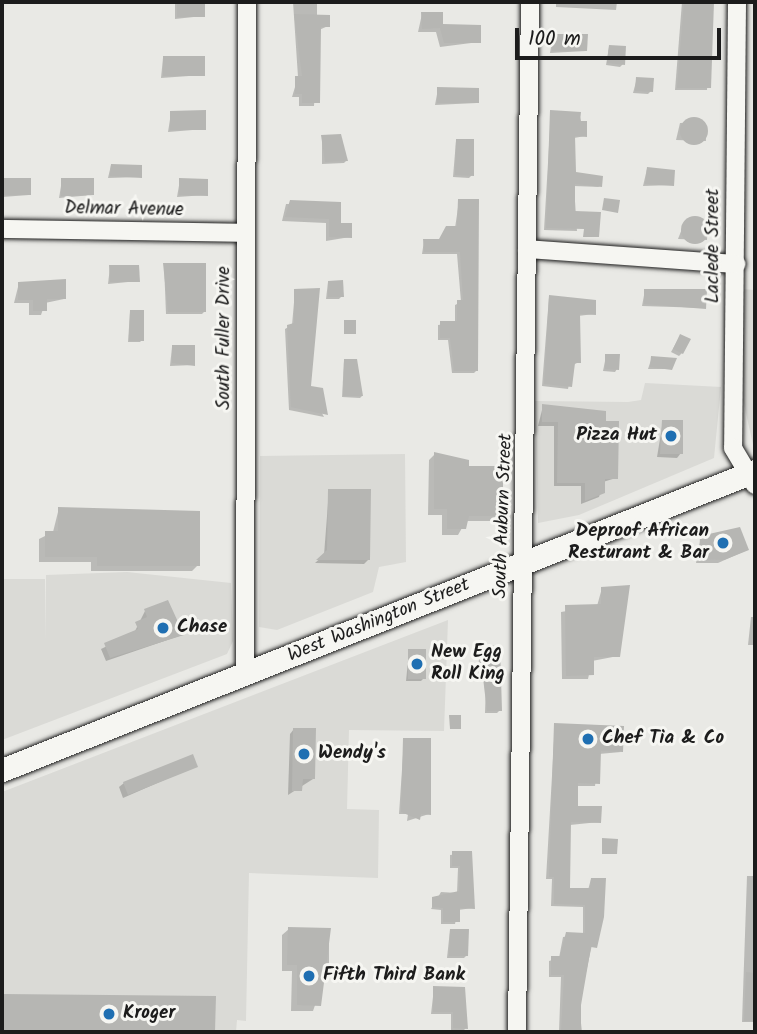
<!DOCTYPE html>
<style>
body{margin:0}
#map{position:relative;width:757px;height:1034px;overflow:hidden;background:#e9e9e5;font-family:Kalam,sans-serif}
div>[style]{position:absolute}
[style*='--x']{left:calc(var(--x)*1px);top:calc(var(--y)*1px);width:calc(var(--w)*1px);rotate:calc(var(--a)*1deg)}
.built>*{inset:0;background:#dadad6}
.shadow>*{inset:0;background:#0003}
.building>*{inset:0;background:#b6b6b3}
.round{border-radius:50%}
.roads{filter:drop-shadow(0 0 2px #1c1c1c) drop-shadow(0 0 2px #1c1c1c)}
.minor>*{height:18px;margin:-9px;padding:0 9px;transform-origin:9px;border-radius:9px;background:#f6f6f2}
.major>*{height:23px;margin:-11.5px;padding:0 11.5px;transform-origin:11.5px;border-radius:11.5px;background:#f6f6f2}
.dots>*{width:19px;height:19px;translate:-50% -50%;box-sizing:border-box;border:4px solid #f6f6f2;border-radius:50%}
span{translate:-50% -50%;white-space:nowrap;text-align:center;line-height:1.15;-webkit-text-stroke:6px #f6f6f2;paint-order:stroke}
.street-label{font-size:19px;color:#1c1c1c}
.poi-label{font-size:19px;color:#1c1c1c;font-weight:700}
.right{translate:-100% -50%;text-align:right}
.left{translate:0 -50%;text-align:left}
.frame{position:absolute;inset:0;border:4px solid #1c1c1c;pointer-events:none}
.scale{position:absolute;left:515px;top:28px;width:206px;height:32px;box-sizing:border-box;border:4px solid #1c1c1c;border-top:0;padding-left:9px;font-size:21px;line-height:24px;white-space:nowrap;color:#1c1c1c;-webkit-text-stroke:5px #f6f6f2;paint-order:stroke}
</style>
<div id="map">
<div class="built">
<i style="clip-path:polygon(741px 289px,755px 290px,754px 449px,741px 391px)"></i>
<i style="clip-path:polygon(645px 383px,721px 387px,714px 458px,579px 515px,538px 523px,535px 401px,628px 402px,641px 400px)"></i>
<i style="clip-path:polygon(405px 454px,406px 562px,379px 567px,373px 592px,277px 630px,259px 627px,260px 456px)"></i>
<i style="clip-path:polygon(127px 572px,231px 583px,233px 641px,227px 654px,2px 740px,2px 579px,45px 579px,46px 641px,46px 575px)"></i>
<i style="clip-path:polygon(448px 620px,444px 731px,349px 730px,347px 809px,379px 810px,378px 878px,249px 873px,246px 1021px,237px 1020px,236px 1032px,2px 1032px,2px 792px)"></i>
</div>
<div class="shadow">
<i style="clip-path:polygon(175px 2px,202px 2px,203px 16px,175px 19px)"></i>
<i style="clip-path:polygon(293px 2px,317px 2px,317px 15px,328px 26px,319px 30px,314px 106px,299px 106px,299px 97px,292px 97px,298px 77px)"></i>
<i style="clip-path:polygon(556px 2px,617px 2px,616px 10px,556px 7px)"></i>
<i style="clip-path:polygon(682px 2px,712px 2px,707px 90px,675px 90px)"></i>
<i style="clip-path:polygon(422px 14px,442px 25px,479px 42px,440px 47px,436px 32px,418px 32px)"></i>
<i style="clip-path:polygon(553px 35px,586px 51px,550px 53px)"></i>
<i style="clip-path:polygon(609px 47px,623px 64px,620px 67px,606px 65px)"></i>
<i style="clip-path:polygon(163px 58px,203px 75px,161px 78px)"></i>
<i style="clip-path:polygon(637px 78px,651px 91px,648px 94px,633px 93px)"></i>
<i style="clip-path:polygon(438px 89px,477px 103px,435px 105px)"></i>
<i style="clip-path:polygon(551px 112px,579px 113px,585px 136px,574px 138px,575px 174px,600px 187px,574px 186px,577px 231px,544px 230px)"></i>
<i style="clip-path:polygon(171px 113px,205px 129px,168px 132px)"></i>
<i style="clip-path:polygon(705px 122px,706px 141px,676px 140px,680px 123px)"></i>
<i style="clip-path:polygon(322px 136px,346px 161px,344px 163px,322px 164px)"></i>
<i style="clip-path:polygon(456px 141px,472px 175px,469px 178px,453px 177px)"></i>
<i style="clip-path:polygon(111px 165px,140px 177px,108px 178px)"></i>
<i style="clip-path:polygon(647px 169px,672px 185px,643px 186px)"></i>
<i style="clip-path:polygon(2px 180px,29px 180px,29px 195px,2px 197px)"></i>
<i style="clip-path:polygon(62px 180px,92px 195px,59px 198px)"></i>
<i style="clip-path:polygon(180px 180px,206px 195px,177px 197px)"></i>
<i style="clip-path:polygon(459px 201px,477px 370px,474px 373px,452px 373px,448px 340px,438px 340px,438px 325px,455px 323px,455px 305px,461px 302px,457px 254px,422px 254px,424px 241px,438px 241px,455px 228px)"></i>
<i style="clip-path:polygon(286px 204px,339px 204px,339px 225px,350px 237px,326px 241px,326px 223px,282px 221px)"></i>
<i style="clip-path:polygon(685px 221px,708px 223px,707px 240px,678px 239px)"></i>
<i style="clip-path:polygon(164px 265px,205px 311px,202px 314px,166px 314px)"></i>
<i style="clip-path:polygon(110px 267px,138px 281px,108px 284px)"></i>
<i style="clip-path:polygon(328px 282px,342px 296px,339px 299px,326px 299px)"></i>
<i style="clip-path:polygon(19px 283px,64px 299px,45px 303px,41px 315px,29px 315px,29px 303px,14px 303px)"></i>
<i style="clip-path:polygon(645px 290px,705px 308px,642px 306px)"></i>
<i style="clip-path:polygon(295px 291px,309px 388px,324px 417px,289px 410px,285px 329px,292px 325px)"></i>
<i style="clip-path:polygon(549px 297px,594px 314px,578px 316px,579px 362px,573px 365px,568px 389px,542px 386px)"></i>
<i style="clip-path:polygon(130px 312px,142px 340px,140px 342px,128px 342px)"></i>
<i style="clip-path:polygon(680px 336px,682px 353px,679px 356px,671px 352px)"></i>
<i style="clip-path:polygon(172px 347px,193px 365px,170px 366px)"></i>
<i style="clip-path:polygon(606px 356px,617px 369px,615px 372px,603px 371px)"></i>
<i style="clip-path:polygon(652px 357px,670px 369px,648px 369px)"></i>
<i style="clip-path:polygon(344px 361px,362px 396px,360px 398px,342px 397px)"></i>
<i style="clip-path:polygon(543px 406px,616px 478px,603px 482px,599px 497px,581px 504px,581px 486px,554px 486px,554px 426px,538px 426px)"></i>
<i style="clip-path:polygon(663px 421px,681px 453px,677px 458px,657px 457px)"></i>
<i style="clip-path:polygon(435px 454px,468px 468px,501px 515px,495px 521px,466px 521px,458px 535px,442px 535px,442px 515px,428px 515px,429px 460px)"></i>
<i style="clip-path:polygon(329px 490px,369px 559px,364px 564px,315px 563px,324px 555px)"></i>
<i style="clip-path:polygon(59px 508px,198px 565px,192px 571px,91px 571px,91px 562px,39px 562px,39px 539px,53px 532px)"></i>
<i style="clip-path:polygon(701px 537px,747px 550px,718px 563px,696px 563px)"></i>
<i style="clip-path:polygon(602px 588px,618px 656px,592px 661px,588px 679px,562px 679px,561px 612px,597px 606px)"></i>
<i style="clip-path:polygon(145px 611px,182px 635px,106px 661px,101px 649px,134px 633px)"></i>
<i style="clip-path:polygon(751px 617px,755px 617px,755px 645px,748px 645px)"></i>
<i style="clip-path:polygon(480px 647px,500px 710px,497px 713px,485px 713px,486px 681px,477px 681px)"></i>
<i style="clip-path:polygon(409px 651px,424px 678px,421px 681px,406px 681px)"></i>
<i style="clip-path:polygon(555px 724px,621px 752px,599px 754px,595px 786px,577px 786px,576px 807px,599px 822px,570px 825px,568px 890px,588px 890px,591px 879px,604px 889px,579px 1005px,582px 1032px,559px 1032px,561px 977px,549px 977px,549px 961px,559px 958px,563px 937px,583px 935px,583px 907px,551px 906px,552px 879px,546px 879px)"></i>
<i style="clip-path:polygon(294px 729px,313px 779px,288px 795px,290px 734px)"></i>
<i style="clip-path:polygon(404px 740px,429px 814px,407px 821px,408px 814px,399px 814px)"></i>
<i style="clip-path:polygon(196px 766px,123px 798px,119px 787px,124px 783px)"></i>
<i style="clip-path:polygon(471px 853px,473px 908px,458px 910px,455px 924px,441px 924px,441px 910px,431px 909px,441px 892px,457px 893px,458px 868px,450px 868px,450px 855px)"></i>
<i style="clip-path:polygon(747px 876px,755px 876px,755px 1022px,742px 1022px)"></i>
<i style="clip-path:polygon(289px 929px,329px 929px,329px 965px,313px 1011px,291px 1011px,292px 971px,282px 971px,282px 935px)"></i>
<i style="clip-path:polygon(450px 930px,466px 956px,464px 958px,447px 958px)"></i>
<i style="clip-path:polygon(434px 988px,466px 1028px,463px 1031px,451px 1030px,451px 1014px,431px 1014px)"></i>
<i style="clip-path:polygon(2px 996px,214px 998px,214px 1032px,2px 1032px)"></i>
</div>
<div class="building">
<i style="clip-path:polygon(177px 2px,205px 2px,205px 17px,177px 17px)"></i>
<i style="clip-path:polygon(684px 2px,714px 2px,711px 88px,677px 88px)"></i>
<i style="clip-path:polygon(421px 12px,443px 12px,443px 24px,481px 25px,481px 43px,444px 43px,440px 28px,422px 29px)"></i>
<i style="clip-path:polygon(294px 14px,330px 15px,330px 27px,321px 27px,320px 103px,302px 103px,302px 94px,295px 94px,295px 76px,302px 76px)"></i>
<i style="clip-path:polygon(552px 34px,588px 34px,587px 51px,552px 51px)"></i>
<i style="clip-path:polygon(609px 45px,626px 46px,625px 65px,607px 63px)"></i>
<i style="clip-path:polygon(163px 56px,205px 56px,205px 76px,163px 76px)"></i>
<i style="clip-path:polygon(636px 77px,654px 78px,653px 92px,635px 91px)"></i>
<i style="clip-path:polygon(437px 87px,479px 88px,479px 103px,437px 103px)"></i>
<i style="clip-path:polygon(206px 110px,206px 130px,170px 130px,170px 111px)"></i>
<i style="clip-path:polygon(550px 110px,581px 112px,580px 121px,587px 121px,587px 137px,575px 136px,576px 172px,603px 176px,602px 187px,575px 184px,575px 211px,601px 212px,599px 237px,583px 237px,584px 229px,546px 228px)"></i>
<i class="round" style="left:680px;top:117px;width:28px;height:28px"></i>
<i style="clip-path:polygon(341px 134px,348px 161px,325px 162px,321px 135px)"></i>
<i style="clip-path:polygon(456px 139px,474px 139px,474px 176px,455px 175px)"></i>
<i style="clip-path:polygon(111px 164px,142px 165px,142px 178px,110px 176px)"></i>
<i style="clip-path:polygon(647px 167px,675px 170px,674px 186px,645px 184px)"></i>
<i style="clip-path:polygon(2px 178px,31px 178px,31px 195px,2px 195px)"></i>
<i style="clip-path:polygon(61px 178px,94px 178px,94px 195px,61px 196px)"></i>
<i style="clip-path:polygon(179px 178px,208px 179px,208px 196px,179px 195px)"></i>
<i style="clip-path:polygon(604px 198px,620px 200px,618px 213px,602px 210px)"></i>
<i style="clip-path:polygon(458px 199px,479px 199px,478px 371px,454px 371px,450px 338px,440px 338px,440px 321px,457px 321px,457px 300px,463px 300px,460px 252px,424px 252px,423px 239px,439px 239px,446px 226px,457px 226px)"></i>
<i style="clip-path:polygon(290px 200px,341px 202px,341px 223px,352px 223px,352px 238px,329px 237px,329px 219px,285px 217px)"></i>
<i class="round" style="left:681px;top:216px;width:28px;height:28px"></i>
<i style="clip-path:polygon(163px 263px,206px 263px,206px 312px,168px 312px)"></i>
<i style="clip-path:polygon(109px 265px,139px 265px,140px 282px,110px 282px)"></i>
<i style="clip-path:polygon(66px 279px,66px 299px,47px 299px,47px 311px,33px 311px,33px 300px,18px 300px,18px 282px)"></i>
<i style="clip-path:polygon(343px 280px,344px 297px,328px 297px,328px 281px)"></i>
<i style="clip-path:polygon(320px 288px,311px 386px,323px 388px,328px 415px,291px 407px,287px 325px,294px 323px,294px 289px)"></i>
<i style="clip-path:polygon(644px 289px,707px 289px,706px 309px,644px 304px)"></i>
<i style="clip-path:polygon(549px 295px,596px 300px,596px 315px,580px 314px,581px 363px,575px 363px,572px 387px,544px 384px)"></i>
<i style="clip-path:polygon(130px 310px,144px 310px,144px 341px,129px 341px)"></i>
<i style="clip-path:polygon(344px 320px,356px 320px,356px 334px,344px 334px)"></i>
<i style="clip-path:polygon(680px 334px,691px 339px,683px 354px,673px 349px)"></i>
<i style="clip-path:polygon(172px 345px,195px 345px,195px 366px,172px 363px)"></i>
<i style="clip-path:polygon(605px 354px,620px 354px,619px 370px,605px 369px)"></i>
<i style="clip-path:polygon(651px 356px,677px 358px,672px 370px,650px 367px)"></i>
<i style="clip-path:polygon(344px 359px,357px 359px,363px 396px,343px 396px)"></i>
<i style="clip-path:polygon(542px 404px,606px 411px,606px 421px,619px 421px,618px 479px,605px 479px,605px 493px,585px 501px,585px 483px,557px 483px,558px 422px,542px 422px)"></i>
<i style="clip-path:polygon(662px 420px,683px 420px,683px 454px,660px 454px)"></i>
<i style="clip-path:polygon(434px 452px,469px 460px,469px 466px,503px 466px,503px 516px,469px 516px,466px 529px,447px 529px,447px 509px,434px 509px)"></i>
<i style="clip-path:polygon(328px 489px,371px 489px,370px 560px,316px 560px,327px 550px)"></i>
<i style="clip-path:polygon(58px 507px,200px 511px,200px 566px,97px 566px,97px 557px,45px 557px,45px 531px,58px 531px)"></i>
<i style="clip-path:polygon(740px 527px,749px 550px,724px 560px,699px 559px,700px 536px)"></i>
<i style="clip-path:polygon(630px 585px,620px 657px,594px 657px,594px 675px,566px 676px,565px 605px,601px 604px,601px 587px)"></i>
<i style="clip-path:polygon(168px 600px,184px 635px,110px 658px,104px 643px,138px 629px,135px 622px,147px 617px,144px 609px)"></i>
<i style="clip-path:polygon(479px 645px,500px 646px,502px 711px,487px 711px)"></i>
<i style="clip-path:polygon(408px 649px,426px 649px,426px 679px,408px 679px)"></i>
<i style="clip-path:polygon(449px 715px,461px 715px,461px 729px,450px 729px)"></i>
<i style="clip-path:polygon(554px 723px,624px 726px,623px 752px,601px 751px,600px 784px,578px 783px,578px 806px,602px 806px,601px 823px,571px 822px,570px 888px,590px 888px,591px 878px,606px 878px,604px 917px,597px 948px,591px 947px,581px 1005px,581px 1032px,561px 1032px,564px 975px,551px 975px,551px 956px,560px 956px,566px 932px,585px 933px,585px 905px,554px 904px,554px 877px,549px 877px)"></i>
<i style="clip-path:polygon(293px 728px,316px 728px,315px 779px,303px 779px,302px 791px,292px 791px)"></i>
<i style="clip-path:polygon(403px 738px,431px 738px,431px 815px,421px 814px,420px 820px,401px 812px)"></i>
<i style="clip-path:polygon(193px 754px,198px 767px,128px 795px,123px 782px)"></i>
<i style="clip-path:polygon(602px 838px,618px 839px,617px 854px,602px 854px)"></i>
<i style="clip-path:polygon(452px 851px,472px 851px,475px 909px,460px 908px,460px 922px,443px 922px,443px 908px,432px 907px,432px 897px,459px 891px,460px 866px,452px 866px)"></i>
<i style="clip-path:polygon(288px 927px,331px 928px,321px 1006px,297px 1005px,297px 965px,287px 965px)"></i>
<i style="clip-path:polygon(450px 929px,469px 929px,468px 956px,449px 956px)"></i>
<i style="clip-path:polygon(746px 972px,755px 973px,755px 1021px,744px 1021px)"></i>
<i style="clip-path:polygon(433px 986px,465px 987px,468px 1029px,453px 1028px,453px 1012px,433px 1012px)"></i>
<i style="clip-path:polygon(2px 994px,216px 996px,215px 1032px,2px 1032px)"></i>
</div>
<div class="roads">
<div class="minor">
<i style="--x:737;--y:2;--w:446;--a:90.5"></i>
<i style="--x:733;--y:448;--w:43;--a:59.3"></i>
<i style="--x:2;--y:229;--w:244;--a:0.9"></i>
<i style="--x:527;--y:249;--w:210;--a:4.1"></i>
<i style="--x:245;--y:674;--w:672;--a:-89.83"></i>
<i style="--x:517;--y:1032;--w:1030;--a:-89.28"></i>
</div>
<div class="major">
<i style="--x:2;--y:770;--w:810;--a:-21.66"></i>
</div>
</div>
<div class="dots">
<i style="left:671px;top:436px;background:#1f6fb2"></i>
<i style="left:723px;top:543px;background:#1f6fb2"></i>
<i style="left:163px;top:628px;background:#1f6fb2"></i>
<i style="left:417px;top:664px;background:#1f6fb2"></i>
<i style="left:588px;top:739px;background:#1f6fb2"></i>
<i style="left:304px;top:754px;background:#1f6fb2"></i>
<i style="left:309px;top:976px;background:#1f6fb2"></i>
<i style="left:109px;top:1014px;background:#1f6fb2"></i>
</div>
<div class="street-label">
<span style="left:124px;top:210px;rotate:1deg">Delmar Avenue</span>
<span style="left:714px;top:246px;rotate:-90deg">Laclede Street</span>
<span style="left:225px;top:338px;rotate:-90deg">South Fuller Drive</span>
<span style="left:504px;top:516px;rotate:-88deg">South Auburn Street</span>
<span style="left:379px;top:621px;rotate:-22deg">West Washington Street</span>
</div>
<div class="poi-label">
<span class="right" style="left:657px;top:436px">Pizza Hut</span>
<span class="right" style="left:709px;top:543px">Deproof African<br>Resturant &amp; Bar</span>
<span class="left" style="left:177px;top:628px">Chase</span>
<span class="left" style="left:431px;top:664px">New Egg<br>Roll King</span>
<span class="left" style="left:602px;top:739px">Chef Tia &amp; Co</span>
<span class="left" style="left:318px;top:754px">Wendy's</span>
<span class="left" style="left:323px;top:976px">Fifth Third Bank</span>
<span class="left" style="left:123px;top:1014px">Kroger</span>
</div>
<div class="frame"></div>
<div class="scale">100 m</div>
</div>
